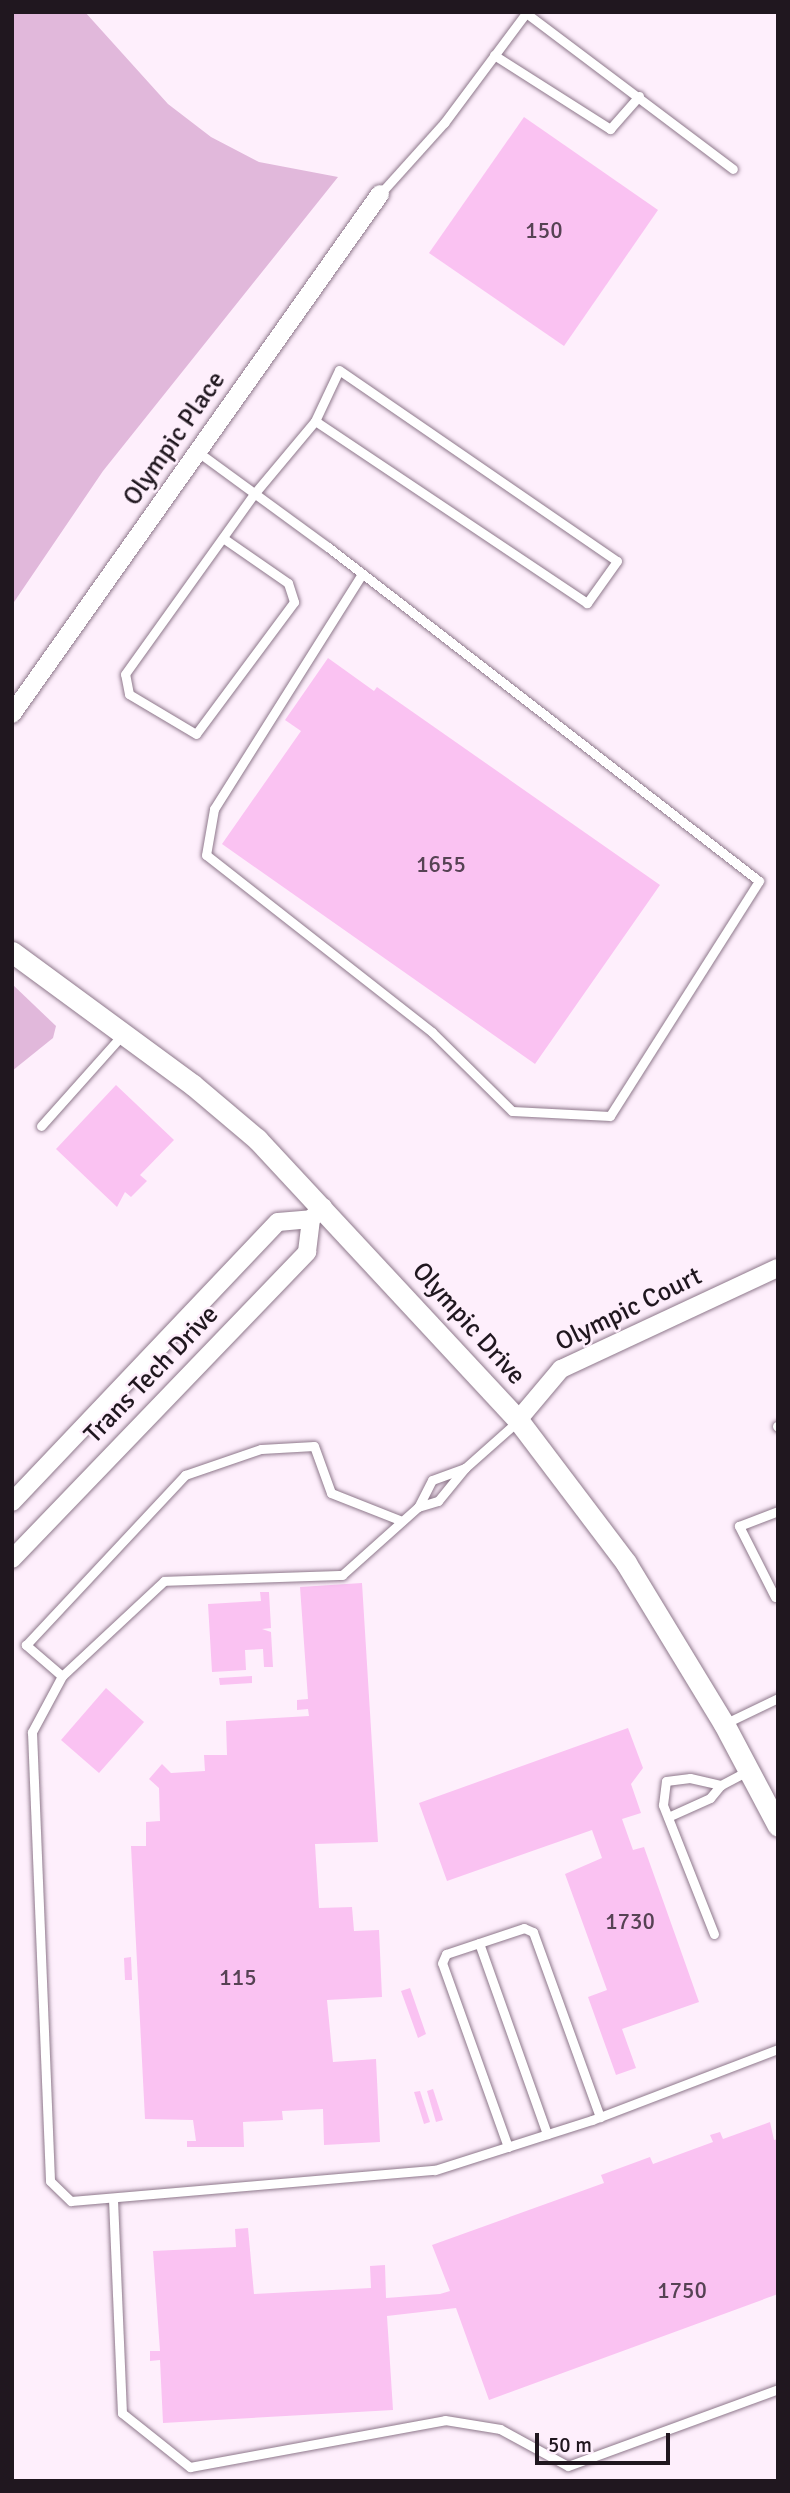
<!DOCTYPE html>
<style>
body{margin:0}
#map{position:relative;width:790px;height:2493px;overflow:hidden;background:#feeffc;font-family:Signika,sans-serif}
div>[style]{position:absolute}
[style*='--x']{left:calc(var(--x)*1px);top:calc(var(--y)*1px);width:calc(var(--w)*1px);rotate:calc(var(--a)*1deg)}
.green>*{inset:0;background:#e1b8db}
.building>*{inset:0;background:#fac2f2}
.roads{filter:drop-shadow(0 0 2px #8e788b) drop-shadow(0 0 2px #8e788b)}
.service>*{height:9px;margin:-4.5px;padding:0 4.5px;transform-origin:4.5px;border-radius:4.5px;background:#fff}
.minor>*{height:18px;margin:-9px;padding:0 9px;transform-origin:9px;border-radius:9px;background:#fff}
.tertiary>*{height:21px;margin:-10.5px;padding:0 10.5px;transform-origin:10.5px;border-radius:10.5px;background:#fff}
span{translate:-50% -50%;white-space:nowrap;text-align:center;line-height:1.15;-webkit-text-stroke:5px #feeffc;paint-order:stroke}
.number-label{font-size:23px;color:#564254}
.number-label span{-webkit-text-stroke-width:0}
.street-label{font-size:26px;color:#20171f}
.frame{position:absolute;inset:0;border:14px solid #20171f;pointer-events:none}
.scale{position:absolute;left:535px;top:2433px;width:135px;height:32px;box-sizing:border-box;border:4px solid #20171f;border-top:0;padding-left:9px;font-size:21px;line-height:24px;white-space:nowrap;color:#20171f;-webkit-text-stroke:5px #feeffc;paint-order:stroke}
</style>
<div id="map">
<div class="green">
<i style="clip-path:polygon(12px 12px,85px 12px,168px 104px,211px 137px,259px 162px,338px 177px,103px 471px,12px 605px)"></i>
<i style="clip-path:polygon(12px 984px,56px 1026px,53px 1038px,12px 1071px)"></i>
</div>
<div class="building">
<i style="clip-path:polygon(524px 117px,658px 210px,564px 346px,429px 253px)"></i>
<i style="clip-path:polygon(328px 658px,374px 691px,377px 687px,660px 885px,535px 1064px,222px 844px,301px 731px,285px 720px)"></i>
<i style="clip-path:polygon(116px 1085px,174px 1140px,140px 1175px,147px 1181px,131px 1197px,125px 1192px,117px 1207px,56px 1149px)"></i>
<i style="clip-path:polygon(362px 1583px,378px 1842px,315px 1844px,319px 1908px,352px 1907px,354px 1931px,379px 1930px,382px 1997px,327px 2000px,333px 2062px,376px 2059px,380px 2142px,324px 2145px,323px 2109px,282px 2111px,283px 2120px,243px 2122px,244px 2147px,187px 2147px,187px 2141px,196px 2141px,193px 2120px,145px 2119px,131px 1846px,146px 1846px,146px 1822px,160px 1821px,159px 1788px,149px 1779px,162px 1764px,171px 1773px,205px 1771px,204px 1755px,227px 1755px,226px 1721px,309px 1716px,308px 1709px,297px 1710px,297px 1700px,308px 1699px,300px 1587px)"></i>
<i style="clip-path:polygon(260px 1592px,269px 1592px,271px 1628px,262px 1629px,271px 1632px,273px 1667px,264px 1667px,263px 1649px,245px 1650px,246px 1670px,212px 1672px,208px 1604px,261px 1601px)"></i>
<i style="clip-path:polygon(252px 1676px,252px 1683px,220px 1685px,219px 1678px)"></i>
<i style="clip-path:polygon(106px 1688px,144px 1722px,99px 1773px,61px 1740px)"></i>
<i style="clip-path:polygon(628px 1728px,643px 1768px,631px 1784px,641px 1813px,622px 1819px,633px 1850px,644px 1847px,699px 2002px,622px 2029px,636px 2068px,616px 2075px,588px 1997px,607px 1990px,565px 1874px,602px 1858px,592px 1830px,447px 1881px,419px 1803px)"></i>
<i style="clip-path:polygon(131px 1957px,132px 1980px,125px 1980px,124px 1958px)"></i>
<i style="clip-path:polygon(410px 1988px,426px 2034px,418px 2038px,401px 1991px)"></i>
<i style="clip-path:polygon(433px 2089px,443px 2120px,436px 2122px,427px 2091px)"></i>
<i style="clip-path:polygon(420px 2091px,430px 2122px,424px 2124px,414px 2092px)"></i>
<i style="clip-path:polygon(770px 2122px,774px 2140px,778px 2139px,778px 2294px,489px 2400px,456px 2308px,387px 2316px,393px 2410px,163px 2423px,160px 2360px,150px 2361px,150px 2351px,160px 2351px,153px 2251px,236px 2247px,235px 2229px,248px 2228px,254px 2294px,371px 2288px,370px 2266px,385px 2265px,386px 2298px,440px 2294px,450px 2291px,432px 2245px,604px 2183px,601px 2175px,650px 2157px,653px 2164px,713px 2142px,710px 2135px,720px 2132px,723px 2139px)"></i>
</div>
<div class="roads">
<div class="service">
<i style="--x:494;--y:55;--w:138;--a:32.5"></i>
<i style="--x:610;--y:129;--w:44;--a:-48.7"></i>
<i style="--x:380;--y:194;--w:96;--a:-48"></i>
<i style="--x:444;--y:123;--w:137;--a:-53.3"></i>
<i style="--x:526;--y:13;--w:259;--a:37"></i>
<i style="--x:198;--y:452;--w:161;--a:36.2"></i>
<i style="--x:328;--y:547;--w:545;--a:37.77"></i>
<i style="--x:759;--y:881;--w:278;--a:122.4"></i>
<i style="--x:610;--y:1116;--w:98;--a:-177.1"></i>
<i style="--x:512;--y:1111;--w:112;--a:-135.4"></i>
<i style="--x:432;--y:1032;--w:287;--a:-141.9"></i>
<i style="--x:206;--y:855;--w:47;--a:-80.1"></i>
<i style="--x:214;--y:809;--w:278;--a:-57.8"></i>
<i style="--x:223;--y:538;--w:79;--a:34.7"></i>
<i style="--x:288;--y:583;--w:20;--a:72"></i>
<i style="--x:294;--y:602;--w:164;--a:126.6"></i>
<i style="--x:196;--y:734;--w:78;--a:-149.2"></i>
<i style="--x:129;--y:694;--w:20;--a:-101"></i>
<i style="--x:125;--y:674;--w:221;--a:-54.4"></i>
<i style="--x:254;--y:494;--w:95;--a:-50.1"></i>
<i style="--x:315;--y:421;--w:56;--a:-64.8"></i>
<i style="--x:339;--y:370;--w:337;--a:34.5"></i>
<i style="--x:617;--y:561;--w:52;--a:125.5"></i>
<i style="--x:587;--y:603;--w:327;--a:-146.2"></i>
<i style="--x:41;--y:1126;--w:123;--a:-48.3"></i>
<i style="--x:777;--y:1426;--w:1;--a:45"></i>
<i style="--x:465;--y:1468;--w:35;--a:160"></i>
<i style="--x:432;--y:1480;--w:30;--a:117"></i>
<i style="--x:418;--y:1507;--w:102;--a:138.2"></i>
<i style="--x:342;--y:1575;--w:178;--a:178.1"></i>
<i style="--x:164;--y:1581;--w:139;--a:137"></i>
<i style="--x:62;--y:1676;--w:64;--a:118.2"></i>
<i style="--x:32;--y:1732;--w:449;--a:87.7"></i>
<i style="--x:50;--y:2181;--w:29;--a:44"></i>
<i style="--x:71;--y:2201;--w:365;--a:-4.9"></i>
<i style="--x:435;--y:2170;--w:165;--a:-17.7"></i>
<i style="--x:592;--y:2120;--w:199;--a:-20.9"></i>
<i style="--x:418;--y:1507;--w:21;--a:-17"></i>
<i style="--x:438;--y:1501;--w:43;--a:-50.7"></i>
<i style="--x:465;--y:1468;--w:71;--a:-41.6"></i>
<i style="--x:775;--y:1597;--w:80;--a:-116.9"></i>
<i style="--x:739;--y:1526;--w:42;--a:-21"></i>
<i style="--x:62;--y:1676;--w:48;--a:-139.3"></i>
<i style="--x:26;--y:1645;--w:233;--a:-46.9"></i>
<i style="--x:185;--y:1475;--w:80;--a:-18.9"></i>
<i style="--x:261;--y:1449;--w:53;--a:-3.2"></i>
<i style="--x:314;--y:1446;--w:50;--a:70.1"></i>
<i style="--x:331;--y:1493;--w:76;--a:21.5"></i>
<i style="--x:724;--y:1724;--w:60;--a:-25.7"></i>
<i style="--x:668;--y:1817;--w:46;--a:-24.3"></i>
<i style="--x:710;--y:1798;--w:17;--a:-50"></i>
<i style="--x:721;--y:1785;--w:30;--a:-28"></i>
<i style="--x:714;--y:1934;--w:139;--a:-111.6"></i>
<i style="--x:663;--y:1805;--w:24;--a:-83"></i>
<i style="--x:666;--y:1781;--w:24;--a:-7"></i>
<i style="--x:690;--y:1778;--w:32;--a:13"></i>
<i style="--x:479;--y:1943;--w:203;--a:70.4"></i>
<i style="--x:508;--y:2147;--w:195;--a:-109.7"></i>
<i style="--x:442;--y:1963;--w:10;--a:-66"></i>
<i style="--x:446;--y:1954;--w:82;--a:-18.4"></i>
<i style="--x:524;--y:1928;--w:10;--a:24"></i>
<i style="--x:533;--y:1932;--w:197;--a:70.1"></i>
<i style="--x:113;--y:2199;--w:214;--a:87.6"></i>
<i style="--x:122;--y:2413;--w:87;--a:38.5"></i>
<i style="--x:190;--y:2467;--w:259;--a:-10.4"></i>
<i style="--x:445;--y:2420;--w:56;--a:9.3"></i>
<i style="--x:500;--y:2429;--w:77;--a:28.6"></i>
<i style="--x:568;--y:2466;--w:224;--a:-20.1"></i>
</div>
<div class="minor">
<i style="--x:12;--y:714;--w:637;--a:-54.71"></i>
<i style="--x:518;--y:1420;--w:67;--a:-49.9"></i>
<i style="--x:561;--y:1369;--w:239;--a:-25"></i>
<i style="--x:12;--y:1502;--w:386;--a:-46.5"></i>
<i style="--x:278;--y:1222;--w:33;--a:-5"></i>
<i style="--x:12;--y:1559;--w:426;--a:-46.1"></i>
<i style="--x:307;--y:1252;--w:33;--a:-83"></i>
<i style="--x:311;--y:1219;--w:17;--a:-45"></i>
</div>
<div class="tertiary">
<i style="--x:12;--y:952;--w:225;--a:36.3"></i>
<i style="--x:193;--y:1085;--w:84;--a:40.2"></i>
<i style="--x:257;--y:1139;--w:384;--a:47.1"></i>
<i style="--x:518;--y:1420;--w:179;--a:52.9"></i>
<i style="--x:626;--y:1563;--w:188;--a:58.7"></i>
<i style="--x:724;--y:1724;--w:115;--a:62.1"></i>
</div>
</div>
<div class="number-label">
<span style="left:544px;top:231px">150</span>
<span style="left:441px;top:865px">1655</span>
<span style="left:630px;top:1922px">1730</span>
<span style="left:238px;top:1978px">115</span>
<span style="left:682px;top:2291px">1750</span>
</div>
<div class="street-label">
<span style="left:175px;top:439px;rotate:-55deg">Olympic Place</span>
<span style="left:629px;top:1310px;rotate:-26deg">Olympic Court</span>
<span style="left:468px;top:1324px;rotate:48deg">Olympic Drive</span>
<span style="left:152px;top:1375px;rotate:-46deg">Trans Tech Drive</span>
</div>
<div class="frame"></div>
<div class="scale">50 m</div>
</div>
